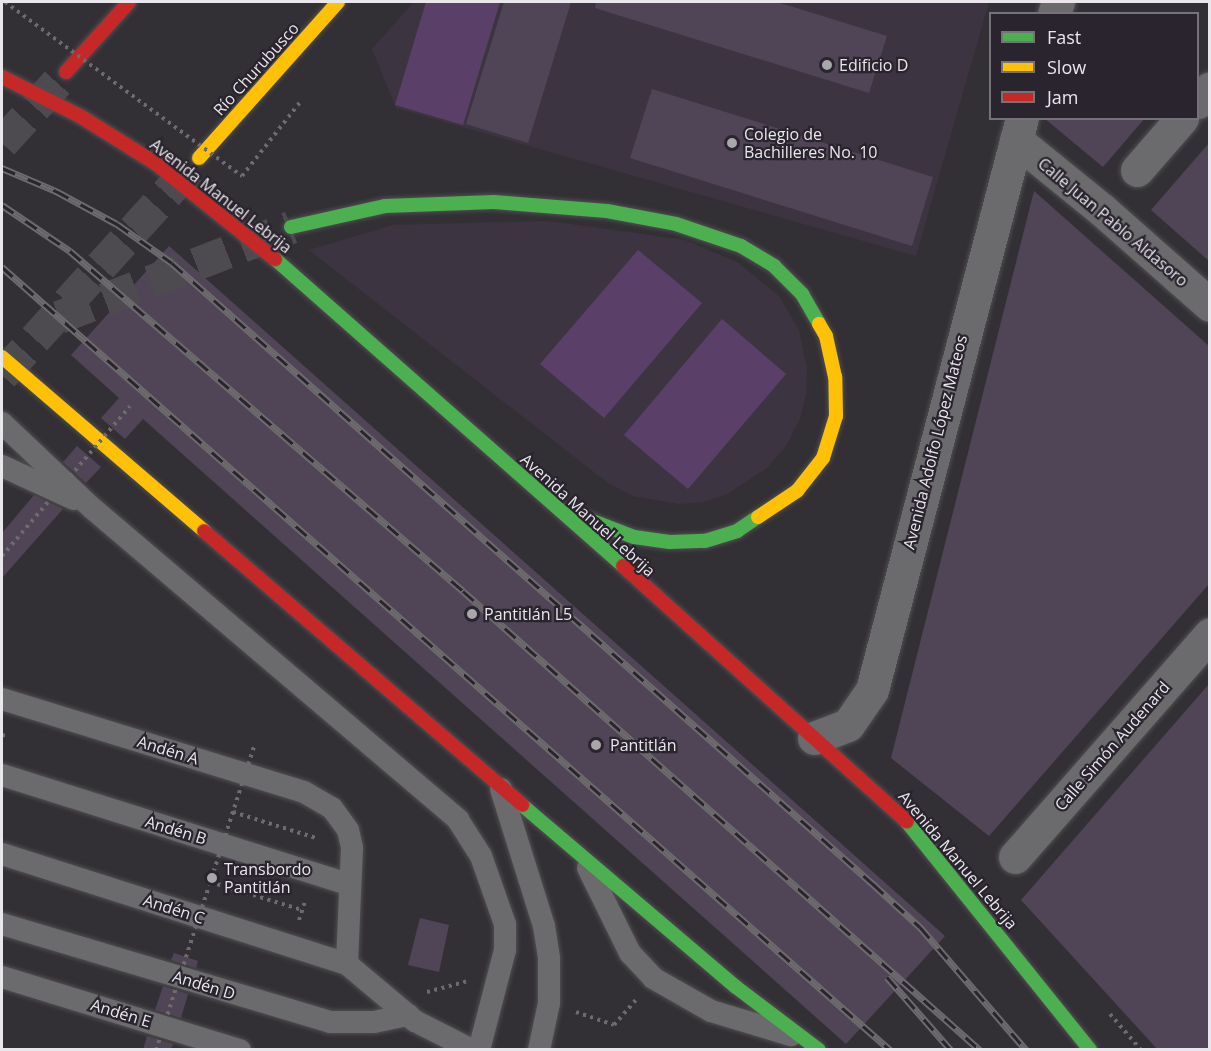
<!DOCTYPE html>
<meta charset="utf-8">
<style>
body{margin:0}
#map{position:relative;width:1211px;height:1051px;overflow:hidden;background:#333035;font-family:"Open Sans",sans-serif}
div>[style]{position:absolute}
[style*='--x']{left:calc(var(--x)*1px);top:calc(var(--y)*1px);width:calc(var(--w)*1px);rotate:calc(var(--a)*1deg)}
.built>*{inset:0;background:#3d3441}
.green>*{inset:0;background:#5a4068}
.building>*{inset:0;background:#504556}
.primary-tunnel>*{height:33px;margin-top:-16.5px;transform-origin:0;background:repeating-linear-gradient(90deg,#4e4b50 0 33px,transparent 0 49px)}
.path>*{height:4px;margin-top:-2px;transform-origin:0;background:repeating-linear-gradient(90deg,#6c6b6d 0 3px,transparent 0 7.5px)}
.roads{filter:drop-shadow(0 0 2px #504e51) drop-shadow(0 0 2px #504e51)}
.lane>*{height:22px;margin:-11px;padding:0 11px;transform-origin:11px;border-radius:11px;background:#6b6a6c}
.street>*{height:33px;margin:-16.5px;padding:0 16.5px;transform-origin:16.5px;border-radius:16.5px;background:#6b6a6c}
.fast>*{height:14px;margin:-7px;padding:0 7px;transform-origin:7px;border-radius:7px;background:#4caf50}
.slow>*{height:14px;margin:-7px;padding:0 7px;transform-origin:7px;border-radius:7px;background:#ffc107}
.jam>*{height:14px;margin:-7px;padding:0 7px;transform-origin:7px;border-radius:7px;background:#c62828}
.rail>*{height:7px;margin-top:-3.5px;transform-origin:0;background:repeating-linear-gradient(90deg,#29242d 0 14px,#6c6a6c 0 28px);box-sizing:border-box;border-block:2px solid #6c6a6c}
.path-bridge>*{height:4px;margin-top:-2px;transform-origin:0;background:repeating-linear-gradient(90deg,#6c6b6d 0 3px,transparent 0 7.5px)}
.dots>*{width:16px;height:16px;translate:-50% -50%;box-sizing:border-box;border:3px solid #29242d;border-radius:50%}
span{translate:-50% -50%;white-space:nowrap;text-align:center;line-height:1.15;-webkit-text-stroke:4.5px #29242d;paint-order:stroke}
.poi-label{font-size:16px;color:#e9e6ec}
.left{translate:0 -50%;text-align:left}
.street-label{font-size:16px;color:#e9e6ec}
.frame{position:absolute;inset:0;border:3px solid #e9e6ec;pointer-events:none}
.legend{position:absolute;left:989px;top:12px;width:210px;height:108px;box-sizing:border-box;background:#29242d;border:2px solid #767279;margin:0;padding:8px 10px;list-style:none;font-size:18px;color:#e9e6ec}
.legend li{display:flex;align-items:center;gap:12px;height:30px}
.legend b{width:30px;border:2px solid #767279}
</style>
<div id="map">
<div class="built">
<i style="clip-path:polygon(414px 2px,989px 2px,916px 256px,396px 108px,372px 49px)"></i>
<i style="clip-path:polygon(549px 221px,685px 240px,737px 262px,779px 296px,799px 330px,807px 369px,806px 394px,800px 419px,786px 446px,767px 468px,727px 494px,704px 502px,679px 504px,633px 496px,608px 483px,309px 250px,393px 225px)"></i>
</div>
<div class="green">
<i style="clip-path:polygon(426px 2px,500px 2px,463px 125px,395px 105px)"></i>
<i style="clip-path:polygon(638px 250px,702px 303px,604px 418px,540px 364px)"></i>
<i style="clip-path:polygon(722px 319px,786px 374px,688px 489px,624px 435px)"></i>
</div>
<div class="building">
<i style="clip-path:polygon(504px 2px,571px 2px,528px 143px,466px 124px)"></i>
<i style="clip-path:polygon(596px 2px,777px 2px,887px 36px,869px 93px,595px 8px)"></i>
<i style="clip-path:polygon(652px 89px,933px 177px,912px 246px,630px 158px)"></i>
<i style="clip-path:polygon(1044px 118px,1145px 118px,1103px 167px)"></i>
<i style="clip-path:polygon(1209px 143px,1209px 261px,1151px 210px)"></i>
<i style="clip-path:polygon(1034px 191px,1209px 346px,1209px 584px,989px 836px,891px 758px)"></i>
<i style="clip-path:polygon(169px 246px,945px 936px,846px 1044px,143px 419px,125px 439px,101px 418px,119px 398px,71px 355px)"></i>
<i style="clip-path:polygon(77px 446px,101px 467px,86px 483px,63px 462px)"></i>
<i style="clip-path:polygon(34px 495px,63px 509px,2px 578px,2px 533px)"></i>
<i style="clip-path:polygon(1209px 684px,1209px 1050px,1158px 1050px,1021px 900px)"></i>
<i style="clip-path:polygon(420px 918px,449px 925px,439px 972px,408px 965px)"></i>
<i style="clip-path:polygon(174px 953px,198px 961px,196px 968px,171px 960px)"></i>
<i style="clip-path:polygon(163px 986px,188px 994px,181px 1018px,155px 1010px)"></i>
<i style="clip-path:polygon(147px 1036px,173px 1044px,171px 1050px,143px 1050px)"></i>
</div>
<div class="primary-tunnel">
<i style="--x:2;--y:143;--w:88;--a:-47.8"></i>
<i style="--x:59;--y:317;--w:249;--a:-21.2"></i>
<i style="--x:2;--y:375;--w:289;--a:-47.8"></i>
</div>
<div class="path">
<i style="--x:242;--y:176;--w:95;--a:-51.8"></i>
<i style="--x:2;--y:735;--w:7;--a:16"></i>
<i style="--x:233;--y:812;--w:87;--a:17.4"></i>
<i style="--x:210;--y:882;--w:96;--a:16.9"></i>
<i style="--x:299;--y:920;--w:20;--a:-72"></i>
<i style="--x:427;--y:992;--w:42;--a:-15"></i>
<i style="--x:576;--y:1012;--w:40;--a:18.9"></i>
<i style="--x:614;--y:1025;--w:33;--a:-49"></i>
<i style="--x:1110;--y:1014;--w:48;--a:49.3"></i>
</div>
<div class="roads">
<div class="lane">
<i style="--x:2;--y:423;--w:124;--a:43.4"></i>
<i style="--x:92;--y:508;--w:481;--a:40.4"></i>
<i style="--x:458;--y:820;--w:43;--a:57.4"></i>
<i style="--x:481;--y:856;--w:72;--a:70.6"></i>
<i style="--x:505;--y:924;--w:26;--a:90"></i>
<i style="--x:505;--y:950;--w:103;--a:104.6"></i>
<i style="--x:2;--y:466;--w:79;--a:24.6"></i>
<i style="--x:2;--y:699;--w:316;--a:17.1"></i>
<i style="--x:304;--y:792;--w:32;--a:30"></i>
<i style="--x:332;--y:808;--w:27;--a:54"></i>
<i style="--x:348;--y:830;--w:18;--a:77"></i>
<i style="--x:352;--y:848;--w:116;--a:92.5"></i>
<i style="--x:347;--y:964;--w:89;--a:40"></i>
<i style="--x:415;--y:1021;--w:64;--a:27"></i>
<i style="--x:2;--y:775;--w:365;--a:17.5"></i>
<i style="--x:501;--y:789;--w:144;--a:72.6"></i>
<i style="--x:544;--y:926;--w:33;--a:81"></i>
<i style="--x:549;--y:959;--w:44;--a:90"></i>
<i style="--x:549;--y:1003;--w:48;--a:102"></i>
<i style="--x:2;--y:854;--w:362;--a:17.7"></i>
<i style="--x:588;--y:868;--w:95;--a:63.7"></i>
<i style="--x:630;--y:953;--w:34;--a:47"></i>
<i style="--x:653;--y:978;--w:67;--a:29.6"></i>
<i style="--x:711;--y:1011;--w:84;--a:16.7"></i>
<i style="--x:2;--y:924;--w:342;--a:16.6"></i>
<i style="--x:330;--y:1022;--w:44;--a:0"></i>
<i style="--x:374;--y:1022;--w:35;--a:-12"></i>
<i style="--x:2;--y:977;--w:249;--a:17.1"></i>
</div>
<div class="street">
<i style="--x:1054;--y:14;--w:13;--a:-72"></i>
<i style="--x:1198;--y:102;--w:18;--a:-49"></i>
<i style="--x:1016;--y:140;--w:109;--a:39.1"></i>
<i style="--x:1101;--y:209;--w:145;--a:41.4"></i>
<i style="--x:1137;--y:170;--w:69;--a:-49.1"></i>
<i style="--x:814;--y:738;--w:36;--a:-21"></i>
<i style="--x:848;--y:725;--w:42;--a:-55.6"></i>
<i style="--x:872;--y:690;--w:591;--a:-75.31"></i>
<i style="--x:1015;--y:857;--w:296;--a:-48.8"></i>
</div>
<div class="fast">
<i style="--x:291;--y:227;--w:96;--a:-12.6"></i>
<i style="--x:385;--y:206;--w:109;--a:-2.1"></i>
<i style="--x:494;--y:202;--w:113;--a:4.6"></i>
<i style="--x:607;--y:211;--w:70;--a:10.7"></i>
<i style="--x:676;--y:224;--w:69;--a:18.7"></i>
<i style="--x:741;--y:246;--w:39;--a:31"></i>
<i style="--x:774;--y:266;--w:40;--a:45"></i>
<i style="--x:802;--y:294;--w:34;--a:60"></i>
<i style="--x:275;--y:259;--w:464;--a:41.4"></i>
<i style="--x:572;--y:513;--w:66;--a:21.2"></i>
<i style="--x:634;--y:537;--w:36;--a:8"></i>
<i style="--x:670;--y:542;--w:35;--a:-2"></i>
<i style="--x:705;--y:541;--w:34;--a:-17"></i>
<i style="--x:737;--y:531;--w:25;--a:-34"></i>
<i style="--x:522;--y:805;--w:281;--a:40.4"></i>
<i style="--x:736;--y:987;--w:104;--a:37.2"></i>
<i style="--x:907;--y:822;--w:292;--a:51.2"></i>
</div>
<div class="slow">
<i style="--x:199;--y:158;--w:209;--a:-48.3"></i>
<i style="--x:2;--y:357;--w:267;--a:40.7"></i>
<i style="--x:758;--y:517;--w:47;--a:-33.7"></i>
<i style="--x:797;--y:491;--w:42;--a:-51.8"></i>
<i style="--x:823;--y:458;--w:44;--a:-72.8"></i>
<i style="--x:836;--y:416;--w:39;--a:-91"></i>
<i style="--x:835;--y:377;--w:42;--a:-102.4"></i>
<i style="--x:826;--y:336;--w:14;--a:-120"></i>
</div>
<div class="jam">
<i style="--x:66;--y:72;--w:94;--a:-48"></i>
<i style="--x:2;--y:77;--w:87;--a:26.6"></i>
<i style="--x:80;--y:116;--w:89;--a:32.1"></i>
<i style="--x:155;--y:163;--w:154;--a:38.7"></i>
<i style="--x:204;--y:531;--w:420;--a:40.7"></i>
<i style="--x:623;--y:566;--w:382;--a:42"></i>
</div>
</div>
<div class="rail">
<i style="--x:2;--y:168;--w:59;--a:23.1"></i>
<i style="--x:56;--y:191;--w:69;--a:28.4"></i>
<i style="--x:117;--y:224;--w:67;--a:35.3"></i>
<i style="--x:172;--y:263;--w:937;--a:41.54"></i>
<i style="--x:873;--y:884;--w:64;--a:42.5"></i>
<i style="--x:920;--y:927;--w:162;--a:49.2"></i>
<i style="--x:2;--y:205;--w:82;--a:34.1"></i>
<i style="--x:70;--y:251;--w:520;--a:40.86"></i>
<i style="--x:463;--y:591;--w:691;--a:41.6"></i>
<i style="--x:2;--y:267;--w:1184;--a:41.4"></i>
<i style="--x:887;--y:977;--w:97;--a:48.8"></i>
</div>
<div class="path-bridge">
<i style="--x:5;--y:2;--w:294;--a:36.3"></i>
<i style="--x:2;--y:556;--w:197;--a:-49.5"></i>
<i style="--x:156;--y:1050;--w:322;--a:-72.1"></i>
</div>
<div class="dots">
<i style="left:827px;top:65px;background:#a9a6ac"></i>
<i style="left:732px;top:143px;background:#a9a6ac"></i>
<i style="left:472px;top:614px;background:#a9a6ac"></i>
<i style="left:596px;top:745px;background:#a9a6ac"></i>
<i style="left:212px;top:878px;background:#a9a6ac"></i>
</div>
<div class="poi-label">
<span class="left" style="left:839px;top:65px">Edificio D</span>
<span class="left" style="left:744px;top:143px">Colegio de<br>Bachilleres No. 10</span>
<span class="left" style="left:484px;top:614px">Pantitlán L5</span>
<span class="left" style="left:610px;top:745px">Pantitlán</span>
<span class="left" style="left:224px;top:878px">Transbordo<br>Pantitlán</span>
</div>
<div class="street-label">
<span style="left:256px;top:69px;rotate:-48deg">Río Churubusco</span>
<span style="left:221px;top:196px;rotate:38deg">Avenida Manuel Lebrija</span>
<span style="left:1113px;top:222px;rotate:40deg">Calle Juan Pablo Aldasoro</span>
<span style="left:935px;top:442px;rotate:-76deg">Avenida Adolfo López Mateos</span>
<span style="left:588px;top:515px;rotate:42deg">Avenida Manuel Lebrija</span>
<span style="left:1112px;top:746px;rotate:-49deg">Calle Simón Audenard</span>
<span style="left:168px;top:750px;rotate:17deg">Andén A</span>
<span style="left:176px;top:830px;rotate:17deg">Andén B</span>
<span style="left:958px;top:860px;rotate:50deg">Avenida Manuel Lebrija</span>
<span style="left:174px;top:909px;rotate:18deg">Andén C</span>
<span style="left:204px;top:985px;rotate:17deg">Andén D</span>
<span style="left:121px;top:1013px;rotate:17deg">Andén E</span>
</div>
<div class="frame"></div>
<ul class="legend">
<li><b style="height:8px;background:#4caf50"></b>Fast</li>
<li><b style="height:8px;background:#ffc107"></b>Slow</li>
<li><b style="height:8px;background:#c62828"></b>Jam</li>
</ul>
</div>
